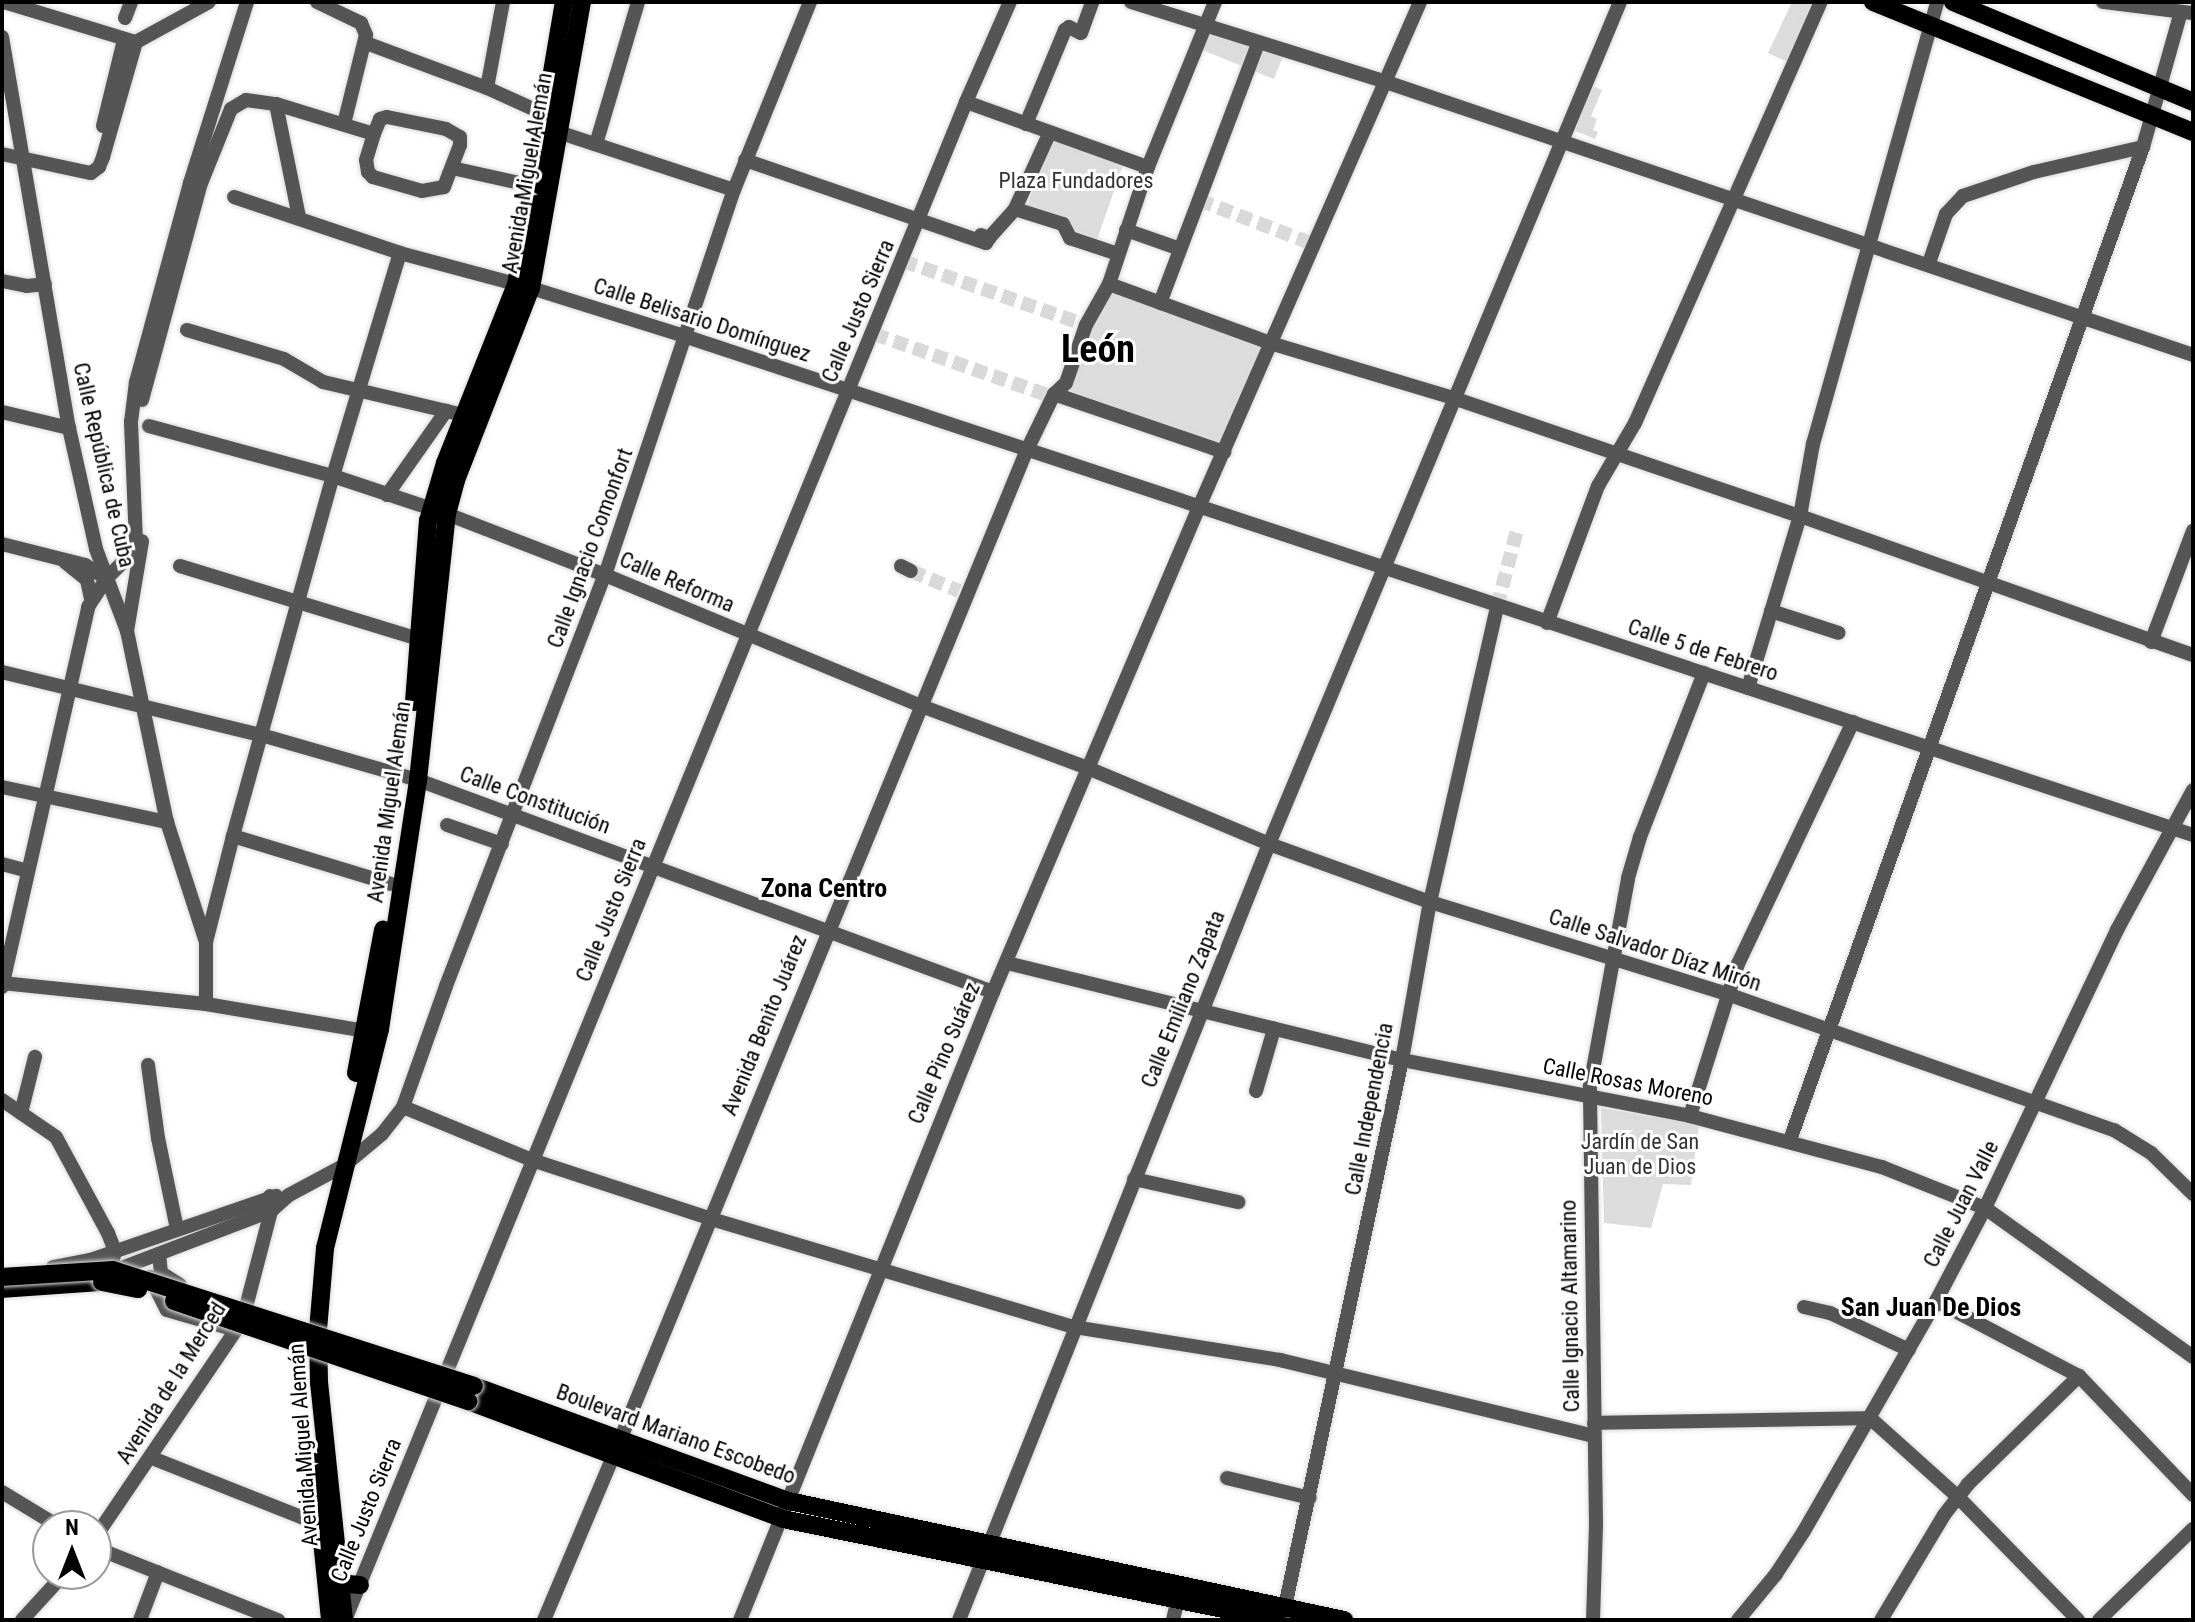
<!DOCTYPE html>
<meta charset="utf-8">
<style>
body{margin:0}
#map{position:relative;width:2195px;height:1622px;overflow:hidden;background:#fff;font-family:"Roboto Condensed",sans-serif}
div>[style]{position:absolute}
[style*='--x']{left:calc(var(--x)*1px);top:calc(var(--y)*1px);width:calc(var(--w)*1px);rotate:calc(var(--a)*1deg)}
.green>*{inset:0;background:#dcdcdc}
.minor-tunnel>*{height:14px;margin-top:-7px;transform-origin:0;background:repeating-linear-gradient(90deg,#d9d9d9 0 14px,transparent 0 21px)}
.roads{filter:drop-shadow(0 0 2px #dbdbdb) drop-shadow(0 0 2px #dbdbdb)}
.minor>*{height:14px;margin:-7px;padding:0 7px;transform-origin:7px;border-radius:7px;background:#555}
.major>*{height:18px;margin:-9px;padding:0 9px;transform-origin:9px;border-radius:9px;background:#000}
.bridges{filter:drop-shadow(0 0 2px #dbdbdb) drop-shadow(0 0 2px #dbdbdb)}
.major-bridge>*{height:18px;margin:-9px;padding:0 9px;transform-origin:9px;border-radius:9px;background:#000}
span{translate:-50% -50%;white-space:nowrap;text-align:center;line-height:1.15;-webkit-text-stroke:6px #fff;paint-order:stroke}
.street-label{font-size:22px;color:#000}
.park-label{font-size:22px;color:#333}
.quarter-label{font-size:26px;color:#000;font-weight:700}
.town-label{font-size:38px;color:#000;font-weight:700}
.frame{position:absolute;inset:0;border:4px solid #000;pointer-events:none}
.north{position:absolute;left:32px;top:1510px;width:80px;height:80px;box-sizing:border-box;background:#fff;border:2px solid #999;border-radius:50%;rotate:0deg;font-size:22px;font-weight:700;line-height:32px;text-align:center;color:#000}
.north::after{content:'';display:block;margin:auto;width:28px;height:36px;background:#000;clip-path:polygon(50% 0,100% 100%,50% 72%,0 100%)}
</style>
<div id="map">
<div class="green">
<i style="clip-path:polygon(1792px 2px,1812px 2px,1788px 62px,1768px 53px)"></i>
<i style="clip-path:polygon(1208px 31px,1283px 56px,1274px 79px,1200px 49px)"></i>
<i style="clip-path:polygon(1593px 86px,1602px 90px,1591px 116px,1597px 119px,1593px 130px,1598px 132px,1595px 139px,1575px 131px)"></i>
<i style="clip-path:polygon(1053px 132px,1126px 156px,1097px 240px,1065px 229px,1027px 206px)"></i>
<i style="clip-path:polygon(1106px 289px,1265px 345px,1222px 447px,1068px 393px)"></i>
<i style="clip-path:polygon(1601px 1108px,1699px 1124px,1691px 1185px,1663px 1184px,1651px 1228px,1604px 1223px)"></i>
</div>
<div class="minor-tunnel">
<i style="--x:1199;--y:200;--w:124;--a:21.2"></i>
<i style="--x:903;--y:261;--w:194;--a:19.3"></i>
<i style="--x:874;--y:334;--w:190;--a:19.4"></i>
<i style="--x:911;--y:571;--w:52;--a:22.6"></i>
<i style="--x:1497;--y:607;--w:80;--a:-75.4"></i>
</div>
<div class="roads">
<div class="minor">
<i style="--x:4;--y:2;--w:138;--a:16.9"></i>
<i style="--x:136;--y:42;--w:83;--a:-28.7"></i>
<i style="--x:317;--y:2;--w:49;--a:25.5"></i>
<i style="--x:361;--y:23;--w:13;--a:67"></i>
<i style="--x:366;--y:35;--w:92;--a:103.9"></i>
<i style="--x:1131;--y:2;--w:264;--a:17.4"></i>
<i style="--x:1383;--y:81;--w:855;--a:18.69"></i>
<i style="--x:2103;--y:2;--w:91;--a:7"></i>
<i style="--x:125;--y:18;--w:17;--a:-69"></i>
<i style="--x:2;--y:37;--w:397;--a:80.3"></i>
<i style="--x:69;--y:428;--w:124;--a:77.4"></i>
<i style="--x:96;--y:549;--w:88;--a:69.3"></i>
<i style="--x:127;--y:631;--w:195;--a:78.2"></i>
<i style="--x:167;--y:822;--w:126;--a:72"></i>
<i style="--x:366;--y:43;--w:129;--a:20.4"></i>
<i style="--x:487;--y:88;--w:70;--a:24.4"></i>
<i style="--x:487;--y:88;--w:87;--a:-79.5"></i>
<i style="--x:966;--y:102;--w:193;--a:19.7"></i>
<i style="--x:276;--y:104;--w:115;--a:78.5"></i>
<i style="--x:387;--y:117;--w:60;--a:11.5"></i>
<i style="--x:446;--y:129;--w:16;--a:30"></i>
<i style="--x:460;--y:137;--w:8;--a:90"></i>
<i style="--x:460;--y:145;--w:45;--a:110.9"></i>
<i style="--x:444;--y:187;--w:22;--a:170"></i>
<i style="--x:422;--y:191;--w:51;--a:-164.1"></i>
<i style="--x:373;--y:177;--w:7;--a:-135"></i>
<i style="--x:368;--y:172;--w:12;--a:-99"></i>
<i style="--x:366;--y:160;--w:27;--a:-73"></i>
<i style="--x:374;--y:134;--w:16;--a:-68"></i>
<i style="--x:380;--y:119;--w:7;--a:-16"></i>
<i style="--x:1026;--y:124;--w:102;--a:-67.5"></i>
<i style="--x:1065;--y:30;--w:5;--a:-37"></i>
<i style="--x:1069;--y:27;--w:13;--a:27"></i>
<i style="--x:1081;--y:33;--w:33;--a:-70"></i>
<i style="--x:103;--y:126;--w:89;--a:-76.3"></i>
<i style="--x:558;--y:132;--w:185;--a:18.2"></i>
<i style="--x:596;--y:144;--w:148;--a:-73.5"></i>
<i style="--x:2;--y:154;--w:91;--a:12.1"></i>
<i style="--x:745;--y:160;--w:255;--a:19"></i>
<i style="--x:986;--y:243;--w:6;--a:-59"></i>
<i style="--x:452;--y:168;--w:83;--a:12.5"></i>
<i style="--x:91;--y:173;--w:10;--a:-37"></i>
<i style="--x:99;--y:167;--w:11;--a:-68"></i>
<i style="--x:103;--y:157;--w:120;--a:-74"></i>
<i style="--x:234;--y:197;--w:175;--a:18.6"></i>
<i style="--x:400;--y:253;--w:136;--a:15"></i>
<i style="--x:531;--y:288;--w:160;--a:17.4"></i>
<i style="--x:684;--y:336;--w:1589;--a:18.3"></i>
<i style="--x:1015;--y:209;--w:50;--a:17.4"></i>
<i style="--x:1063;--y:224;--w:16;--a:63"></i>
<i style="--x:1070;--y:238;--w:51;--a:18.4"></i>
<i style="--x:1126;--y:230;--w:57;--a:19.4"></i>
<i style="--x:981;--y:235;--w:9;--a:21"></i>
<i style="--x:989;--y:238;--w:39;--a:-48"></i>
<i style="--x:1015;--y:209;--w:82;--a:-65.6"></i>
<i style="--x:1929;--y:263;--w:52;--a:-70.9"></i>
<i style="--x:1946;--y:214;--w:25;--a:-47"></i>
<i style="--x:1963;--y:196;--w:75;--a:-18.7"></i>
<i style="--x:2034;--y:172;--w:112;--a:-12.9"></i>
<i style="--x:2;--y:281;--w:25;--a:11"></i>
<i style="--x:27;--y:286;--w:18;--a:-6"></i>
<i style="--x:1109;--y:284;--w:171;--a:20.1"></i>
<i style="--x:1270;--y:343;--w:191;--a:16.7"></i>
<i style="--x:1453;--y:398;--w:367;--a:18.8"></i>
<i style="--x:1800;--y:516;--w:417;--a:19.5"></i>
<i style="--x:1160;--y:303;--w:278;--a:-69.3"></i>
<i style="--x:187;--y:330;--w:101;--a:16.6"></i>
<i style="--x:284;--y:359;--w:45;--a:30.5"></i>
<i style="--x:323;--y:382;--w:145;--a:13.2"></i>
<i style="--x:1054;--y:394;--w:180;--a:18.8"></i>
<i style="--x:142;--y:400;--w:222;--a:-74.8"></i>
<i style="--x:200;--y:186;--w:83;--a:-68.1"></i>
<i style="--x:231;--y:109;--w:17;--a:-31"></i>
<i style="--x:246;--y:100;--w:30;--a:8"></i>
<i style="--x:276;--y:104;--w:102;--a:17"></i>
<i style="--x:2;--y:412;--w:69;--a:13.4"></i>
<i style="--x:149;--y:426;--w:191;--a:15.2"></i>
<i style="--x:333;--y:476;--w:120;--a:18.4"></i>
<i style="--x:447;--y:514;--w:169;--a:21.1"></i>
<i style="--x:605;--y:575;--w:342;--a:22.5"></i>
<i style="--x:921;--y:706;--w:180;--a:20.4"></i>
<i style="--x:1090;--y:769;--w:194;--a:22.7"></i>
<i style="--x:1269;--y:844;--w:171;--a:19.8"></i>
<i style="--x:1430;--y:902;--w:311;--a:17.2"></i>
<i style="--x:1727;--y:994;--w:410;--a:19.4"></i>
<i style="--x:2114;--y:1130;--w:44;--a:31.9"></i>
<i style="--x:2151;--y:1153;--w:59;--a:44.3"></i>
<i style="--x:387;--y:495;--w:103;--a:-54.9"></i>
<i style="--x:2;--y:544;--w:86;--a:14.2"></i>
<i style="--x:85;--y:565;--w:25;--a:32"></i>
<i style="--x:65;--y:562;--w:28;--a:39"></i>
<i style="--x:87;--y:580;--w:19;--a:78"></i>
<i style="--x:180;--y:566;--w:250;--a:17"></i>
<i style="--x:901;--y:566;--w:11;--a:27"></i>
<i style="--x:1771;--y:611;--w:71;--a:17.9"></i>
<i style="--x:1547;--y:623;--w:146;--a:-69.6"></i>
<i style="--x:1598;--y:486;--w:73;--a:-59.6"></i>
<i style="--x:1635;--y:423;--w:460;--a:-66.2"></i>
<i style="--x:127;--y:631;--w:91;--a:-80.5"></i>
<i style="--x:2151;--y:642;--w:119;--a:-69.3"></i>
<i style="--x:2;--y:672;--w:267;--a:13.7"></i>
<i style="--x:261;--y:735;--w:163;--a:16"></i>
<i style="--x:418;--y:780;--w:613;--a:20.24"></i>
<i style="--x:1748;--y:688;--w:180;--a:-73.2"></i>
<i style="--x:1800;--y:516;--w:73;--a:-79.8"></i>
<i style="--x:1813;--y:444;--w:459;--a:-74.3"></i>
<i style="--x:2;--y:787;--w:169;--a:12"></i>
<i style="--x:447;--y:825;--w:58;--a:19.1"></i>
<i style="--x:233;--y:836;--w:165;--a:16.9"></i>
<i style="--x:2;--y:864;--w:27;--a:15"></i>
<i style="--x:1007;--y:963;--w:407;--a:13.8"></i>
<i style="--x:1402;--y:1060;--w:293;--a:11"></i>
<i style="--x:1690;--y:1116;--w:199;--a:14.9"></i>
<i style="--x:1882;--y:1167;--w:111;--a:21.7"></i>
<i style="--x:1985;--y:1208;--w:256;--a:35.6"></i>
<i style="--x:2;--y:983;--w:205;--a:5.9"></i>
<i style="--x:206;--y:1004;--w:161;--a:9.6"></i>
<i style="--x:2;--y:987;--w:390;--a:-77.2"></i>
<i style="--x:88;--y:607;--w:33;--a:-57"></i>
<i style="--x:106;--y:579;--w:35;--a:-45"></i>
<i style="--x:131;--y:554;--w:13;--a:-67"></i>
<i style="--x:136;--y:542;--w:120;--a:-92.4"></i>
<i style="--x:131;--y:422;--w:40;--a:-82.9"></i>
<i style="--x:136;--y:382;--w:206;--a:-74.8"></i>
<i style="--x:190;--y:183;--w:190;--a:-72.5"></i>
<i style="--x:206;--y:1004;--w:62;--a:-90"></i>
<i style="--x:206;--y:942;--w:109;--a:-75.7"></i>
<i style="--x:233;--y:836;--w:374;--a:-74.5"></i>
<i style="--x:333;--y:476;--w:233;--a:-73.3"></i>
<i style="--x:148;--y:1065;--w:74;--a:82.2"></i>
<i style="--x:158;--y:1138;--w:93;--a:78.2"></i>
<i style="--x:1256;--y:1091;--w:65;--a:-73.8"></i>
<i style="--x:2;--y:1100;--w:65;--a:34.4"></i>
<i style="--x:56;--y:1137;--w:109;--a:61.6"></i>
<i style="--x:108;--y:1233;--w:19;--a:69"></i>
<i style="--x:115;--y:1251;--w:9;--a:103"></i>
<i style="--x:403;--y:1107;--w:139;--a:22.3"></i>
<i style="--x:532;--y:1160;--w:185;--a:18.2"></i>
<i style="--x:708;--y:1218;--w:382;--a:16.6"></i>
<i style="--x:1074;--y:1327;--w:209;--a:9.1"></i>
<i style="--x:1280;--y:1360;--w:323;--a:13.6"></i>
<i style="--x:21;--y:1113;--w:58;--a:-76"></i>
<i style="--x:1690;--y:1116;--w:159;--a:-72.5"></i>
<i style="--x:1738;--y:964;--w:268;--a:-64.6"></i>
<i style="--x:1790;--y:1140;--w:1054;--a:-70.43"></i>
<i style="--x:2143;--y:147;--w:140;--a:-74.3"></i>
<i style="--x:1134;--y:1179;--w:107;--a:12.5"></i>
<i style="--x:159;--y:1254;--w:19;--a:84"></i>
<i style="--x:161;--y:1273;--w:22;--a:32"></i>
<i style="--x:53;--y:1267;--w:38;--a:-11"></i>
<i style="--x:90;--y:1260;--w:197;--a:-19"></i>
<i style="--x:111;--y:1272;--w:171;--a:-20.9"></i>
<i style="--x:271;--y:1211;--w:24;--a:-42"></i>
<i style="--x:289;--y:1195;--w:64;--a:-28.2"></i>
<i style="--x:345;--y:1165;--w:48;--a:-40"></i>
<i style="--x:382;--y:1134;--w:34;--a:-52"></i>
<i style="--x:403;--y:1107;--w:128;--a:-70.4"></i>
<i style="--x:446;--y:986;--w:441;--a:-68.9"></i>
<i style="--x:605;--y:575;--w:406;--a:-71.5"></i>
<i style="--x:734;--y:190;--w:203;--a:-68"></i>
<i style="--x:150;--y:1277;--w:37;--a:63"></i>
<i style="--x:167;--y:1310;--w:61;--a:16.1"></i>
<i style="--x:1936;--y:1301;--w:161;--a:27.7"></i>
<i style="--x:2079;--y:1376;--w:165;--a:46.2"></i>
<i style="--x:1804;--y:1307;--w:27;--a:13"></i>
<i style="--x:1830;--y:1313;--w:87;--a:25.1"></i>
<i style="--x:1594;--y:1423;--w:276;--a:-1"></i>
<i style="--x:1870;--y:1418;--w:118;--a:41.9"></i>
<i style="--x:1958;--y:1497;--w:172;--a:45.7"></i>
<i style="--x:620;--y:1440;--w:1068;--a:-67.66"></i>
<i style="--x:1026;--y:452;--w:64;--a:-64.2"></i>
<i style="--x:1054;--y:394;--w:16;--a:-43"></i>
<i style="--x:1066;--y:383;--w:61;--a:-71"></i>
<i style="--x:1086;--y:325;--w:47;--a:-60.7"></i>
<i style="--x:1109;--y:284;--w:123;--a:-71.6"></i>
<i style="--x:1148;--y:167;--w:178;--a:-67.9"></i>
<i style="--x:152;--y:1458;--w:180;--a:21.6"></i>
<i style="--x:1227;--y:1478;--w:85;--a:13.5"></i>
<i style="--x:2;--y:1492;--w:66;--a:31.3"></i>
<i style="--x:96;--y:1536;--w:249;--a:-55.8"></i>
<i style="--x:236;--y:1330;--w:25;--a:-67"></i>
<i style="--x:246;--y:1307;--w:99;--a:-75.4"></i>
<i style="--x:271;--y:1211;--w:15;--a:-94"></i>
<i style="--x:96;--y:1548;--w:196;--a:21.6"></i>
<i style="--x:1283;--y:1616;--w:569;--a:-77.92"></i>
<i style="--x:1402;--y:1060;--w:160;--a:-80"></i>
<i style="--x:1430;--y:902;--w:303;--a:-77.2"></i>
<i style="--x:22;--y:1620;--w:62;--a:-47.6"></i>
<i style="--x:140;--y:1620;--w:51;--a:-69.4"></i>
<i style="--x:345;--y:1620;--w:1640;--a:-67.75"></i>
<i style="--x:966;--y:102;--w:109;--a:-66.3"></i>
<i style="--x:544;--y:1620;--w:180;--a:-67.1"></i>
<i style="--x:614;--y:1454;--w:8;--a:-173"></i>
<i style="--x:740;--y:1620;--w:677;--a:-68.06"></i>
<i style="--x:993;--y:992;--w:527;--a:-66.99"></i>
<i style="--x:1199;--y:507;--w:551;--a:-66.36"></i>
<i style="--x:959;--y:1620;--w:836;--a:-68.22"></i>
<i style="--x:1269;--y:844;--w:912;--a:-67.37"></i>
<i style="--x:1173;--y:1620;--w:22;--a:-77"></i>
<i style="--x:1593;--y:1620;--w:97;--a:-88.2"></i>
<i style="--x:1596;--y:1523;--w:437;--a:-90.8"></i>
<i style="--x:1590;--y:1086;--w:211;--a:-79.6"></i>
<i style="--x:1628;--y:878;--w:43;--a:-73.7"></i>
<i style="--x:1640;--y:837;--w:176;--a:-68.7"></i>
<i style="--x:1738;--y:1620;--w:60;--a:-50.4"></i>
<i style="--x:1776;--y:1574;--w:51;--a:-56.9"></i>
<i style="--x:1804;--y:1531;--w:265;--a:-60.1"></i>
<i style="--x:1936;--y:1301;--w:105;--a:-62.2"></i>
<i style="--x:1985;--y:1208;--w:308;--a:-64.6"></i>
<i style="--x:2117;--y:930;--w:159;--a:-61.5"></i>
<i style="--x:1881;--y:1620;--w:122;--a:-59"></i>
<i style="--x:1944;--y:1515;--w:39;--a:-52"></i>
<i style="--x:1968;--y:1484;--w:155;--a:-44.2"></i>
<i style="--x:2099;--y:1620;--w:131;--a:-44.1"></i>
</div>
<div class="major">
<i style="--x:1873;--y:2;--w:345;--a:22.1"></i>
<i style="--x:1953;--y:2;--w:260;--a:22.6"></i>
<i style="--x:414;--y:702;--w:182;--a:-85.6"></i>
<i style="--x:428;--y:521;--w:60;--a:-73.7"></i>
<i style="--x:445;--y:463;--w:192;--a:-68.3"></i>
<i style="--x:516;--y:285;--w:287;--a:-80.4"></i>
<i style="--x:356;--y:1073;--w:146;--a:-79.3"></i>
<i style="--x:2;--y:1289;--w:100;--a:-4"></i>
<i style="--x:474;--y:1386;--w:335;--a:20.1"></i>
<i style="--x:789;--y:1501;--w:568;--a:12.1"></i>
<i style="--x:468;--y:1401;--w:336;--a:20.5"></i>
<i style="--x:783;--y:1519;--w:504;--a:11.56"></i>
<i style="--x:314;--y:1462;--w:159;--a:84.2"></i>
<i style="--x:338;--y:1578;--w:12;--a:31"></i>
<i style="--x:348;--y:1584;--w:12;--a:5"></i>
<i style="--x:344;--y:1620;--w:239;--a:-96"></i>
<i style="--x:319;--y:1382;--w:52;--a:-91.1"></i>
<i style="--x:318;--y:1330;--w:82;--a:-85.1"></i>
<i style="--x:325;--y:1248;--w:226;--a:-75.9"></i>
<i style="--x:380;--y:1029;--w:252;--a:-81.3"></i>
<i style="--x:418;--y:780;--w:268;--a:-83.8"></i>
<i style="--x:447;--y:514;--w:35;--a:-75"></i>
<i style="--x:456;--y:480;--w:206;--a:-68.7"></i>
<i style="--x:531;--y:288;--w:291;--a:-79.9"></i>
</div>
</div>
<div class="bridges">
<div class="major-bridge">
<i style="--x:2;--y:1277;--w:111;--a:-3.6"></i>
<i style="--x:113;--y:1270;--w:379;--a:17.8"></i>
<i style="--x:102;--y:1282;--w:37;--a:11"></i>
<i style="--x:174;--y:1301;--w:311;--a:18.8"></i>
</div>
</div>
<div class="street-label">
<span style="left:527px;top:173px;rotate:-80deg">Avenida Miguel Alemán</span>
<span style="left:858px;top:311px;rotate:-67deg">Calle Justo Sierra</span>
<span style="left:702px;top:320px;rotate:18deg">Calle Belisario Domínguez</span>
<span style="left:104px;top:465px;rotate:77deg">Calle República de Cuba</span>
<span style="left:590px;top:548px;rotate:-70deg">Calle Ignacio Comonfort</span>
<span style="left:677px;top:582px;rotate:23deg">Calle Reforma</span>
<span style="left:1703px;top:650px;rotate:18deg">Calle 5 de Febrero</span>
<span style="left:535px;top:800px;rotate:20deg">Calle Constitución</span>
<span style="left:389px;top:802px;rotate:-82deg">Avenida Miguel Alemán</span>
<span style="left:611px;top:910px;rotate:-68deg">Calle Justo Sierra</span>
<span style="left:1655px;top:950px;rotate:18deg">Calle Salvador Díaz Mirón</span>
<span style="left:1183px;top:999px;rotate:-68deg">Calle Emiliano Zapata</span>
<span style="left:764px;top:1025px;rotate:-68deg">Avenida Benito Juárez</span>
<span style="left:944px;top:1053px;rotate:-67deg">Calle Pino Suárez</span>
<span style="left:1628px;top:1082px;rotate:11deg">Calle Rosas Moreno</span>
<span style="left:1369px;top:1109px;rotate:-79deg">Calle Independencia</span>
<span style="left:1961px;top:1204px;rotate:-63deg">Calle Juan Valle</span>
<span style="left:1570px;top:1306px;rotate:-91deg">Calle Ignacio Altamarino</span>
<span style="left:171px;top:1383px;rotate:-58deg">Avenida de la Merced</span>
<span style="left:676px;top:1434px;rotate:20deg">Boulevard Mariano Escobedo</span>
<span style="left:303px;top:1445px;rotate:-94deg">Avenida Miguel Alemán</span>
<span style="left:366px;top:1510px;rotate:-68deg">Calle Justo Sierra</span>
</div>
<div class="park-label">
<span style="left:1076px;top:181px">Plaza Fundadores</span>
<span style="left:1640px;top:1154px">Jardín de San<br>Juan de Dios</span>
</div>
<div class="quarter-label">
<span style="left:824px;top:889px">Zona Centro</span>
<span style="left:1931px;top:1308px">San Juan De Dios</span>
</div>
<div class="town-label">
<span style="left:1098px;top:350px">León</span>
</div>
<div class="frame"></div>
<div class="north">N</div>
</div>
